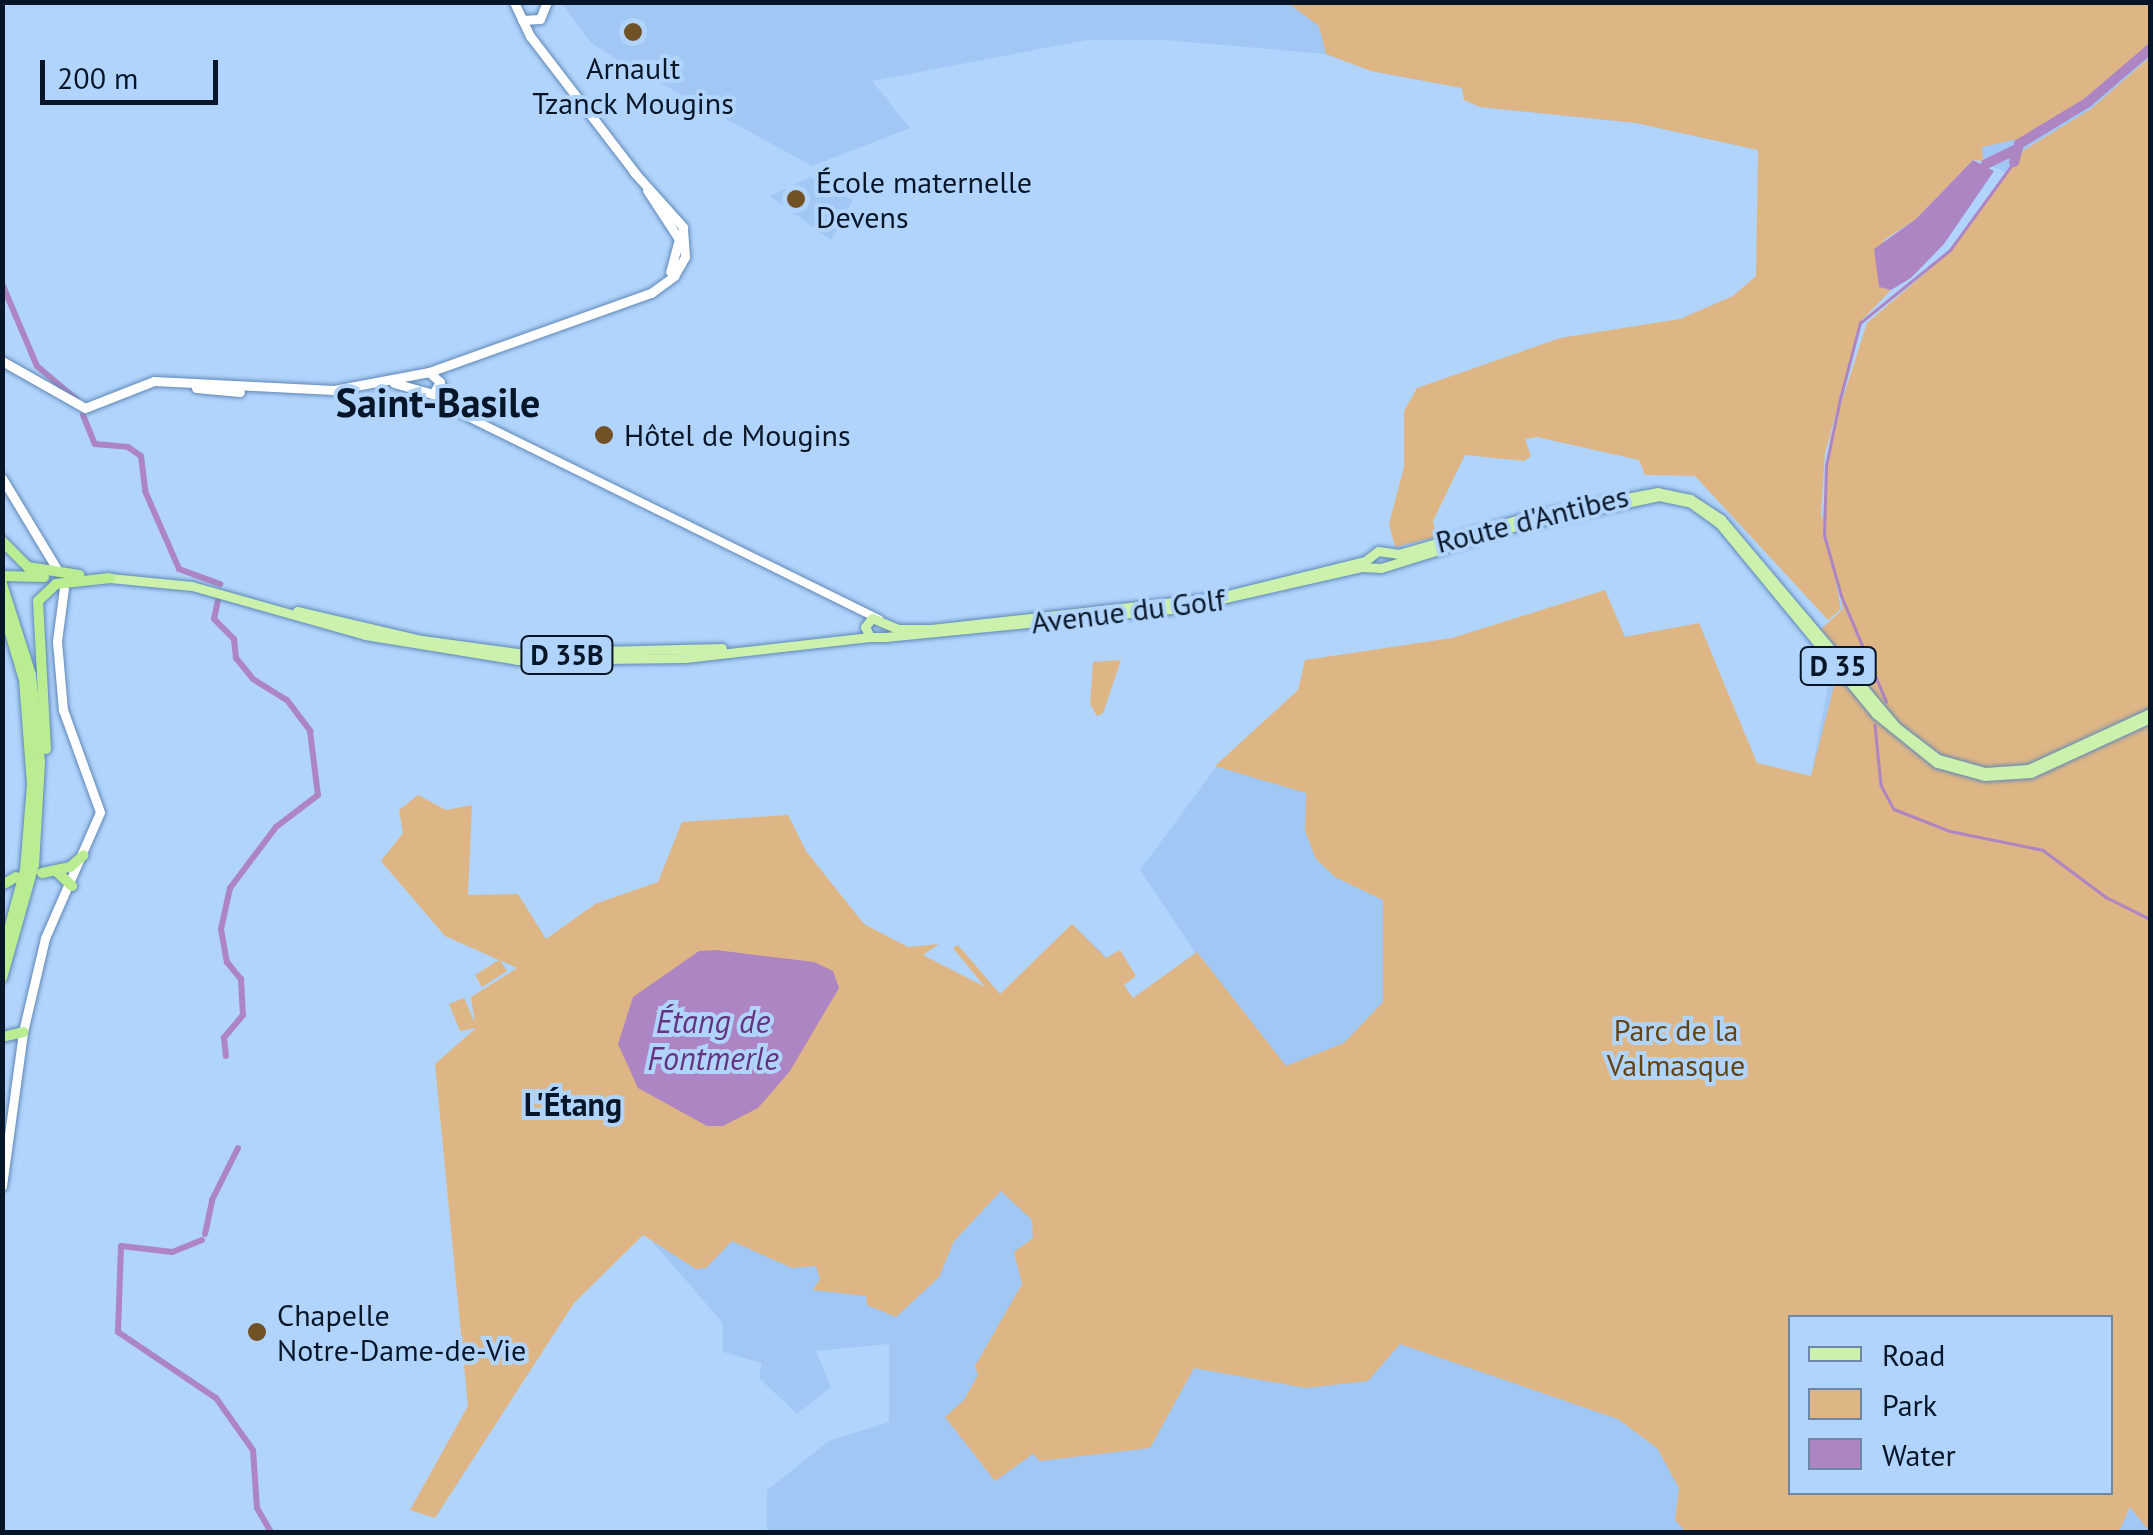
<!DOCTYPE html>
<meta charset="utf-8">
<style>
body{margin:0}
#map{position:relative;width:2153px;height:1535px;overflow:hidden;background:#b1d4fc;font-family:"PT Sans",sans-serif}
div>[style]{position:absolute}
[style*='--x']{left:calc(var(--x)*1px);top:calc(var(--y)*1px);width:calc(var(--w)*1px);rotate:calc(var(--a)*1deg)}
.built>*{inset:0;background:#a1c8f5}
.green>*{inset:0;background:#deb685}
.water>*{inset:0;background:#ac85c2}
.stream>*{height:2.5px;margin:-1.25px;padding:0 1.25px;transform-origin:1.25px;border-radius:1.25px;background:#ac85c2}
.canal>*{height:6px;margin:-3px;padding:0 3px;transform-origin:3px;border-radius:3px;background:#ac85c2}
.river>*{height:10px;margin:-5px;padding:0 5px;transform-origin:5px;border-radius:5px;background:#ac85c2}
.roads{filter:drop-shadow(0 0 2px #5f88b7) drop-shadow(0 0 2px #5f88b7)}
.tertiary>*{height:8px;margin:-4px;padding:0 4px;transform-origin:4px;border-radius:4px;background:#fff}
.secondary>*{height:9px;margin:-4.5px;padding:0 4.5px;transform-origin:4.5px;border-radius:4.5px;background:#fff}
.primary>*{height:9px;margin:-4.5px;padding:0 4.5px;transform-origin:4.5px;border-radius:4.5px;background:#cbf1ad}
.trunk>*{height:10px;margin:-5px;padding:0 5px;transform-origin:5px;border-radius:5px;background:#baec92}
.dots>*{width:28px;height:28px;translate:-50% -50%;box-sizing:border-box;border:5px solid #b1d4fc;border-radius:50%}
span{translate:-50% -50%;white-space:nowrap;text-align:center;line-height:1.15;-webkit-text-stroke:8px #b1d4fc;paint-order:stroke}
.shield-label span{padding:2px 8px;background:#b1d4fc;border:2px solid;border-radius:8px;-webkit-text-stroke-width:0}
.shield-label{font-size:28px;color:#061628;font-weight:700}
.poi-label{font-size:30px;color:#061628}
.left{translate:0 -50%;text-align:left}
.street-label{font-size:30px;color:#061628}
.park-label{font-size:30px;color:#634313}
.water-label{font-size:32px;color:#65347e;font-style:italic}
.neighbourhood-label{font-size:32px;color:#061628;font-weight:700}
.district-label{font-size:40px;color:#061628;font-weight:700}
.frame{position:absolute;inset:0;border:5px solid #061628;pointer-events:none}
.legend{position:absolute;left:1788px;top:1315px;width:325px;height:180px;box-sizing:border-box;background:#b1d4fc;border:2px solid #6d88a7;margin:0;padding:12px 18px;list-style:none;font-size:30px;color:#061628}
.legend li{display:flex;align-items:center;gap:20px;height:50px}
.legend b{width:50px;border:2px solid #6d88a7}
.scale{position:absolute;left:40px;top:60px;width:178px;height:45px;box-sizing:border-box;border:5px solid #061628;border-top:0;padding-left:12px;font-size:30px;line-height:35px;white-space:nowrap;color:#061628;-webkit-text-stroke:8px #b1d4fc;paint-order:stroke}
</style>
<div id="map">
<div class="built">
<i style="clip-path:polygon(evenodd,561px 2px,2150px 3px,2150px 1532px,767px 1532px,767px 1490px,829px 1441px,889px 1422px,889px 1344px,816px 1351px,831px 1387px,797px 1414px,759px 1378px,762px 1363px,723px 1352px,723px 1323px,648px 1237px,699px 1197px,934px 961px,1000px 995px,1072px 924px,1103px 953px,1133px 999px,1166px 980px,1195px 952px,1140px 870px,1217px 766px,1298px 692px,1699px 624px,1756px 764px,1811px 777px,1842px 609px,1822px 515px,1831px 436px,1846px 390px,1863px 344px,1955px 258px,2009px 174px,1971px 156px,1758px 150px,1636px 123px,1480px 107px,1464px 100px,1462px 88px,1371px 71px,1326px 54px,1164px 40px,1087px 40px,872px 81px,910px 128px,812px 166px,618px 60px,590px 42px,561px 2px,1790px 1318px,2110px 1318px,2110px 1492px,1790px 1492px,1790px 1318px)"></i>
<i style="clip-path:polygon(810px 177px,853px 200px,831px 240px,770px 196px)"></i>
</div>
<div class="green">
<i style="clip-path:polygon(evenodd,1288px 3px,2150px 3px,2150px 45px,2041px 134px,1982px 147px,1983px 161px,1973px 160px,1916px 219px,1884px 240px,1879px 287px,1891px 290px,1862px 320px,1825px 453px,1821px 515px,1823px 520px,1830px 438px,1867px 323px,1951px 251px,2024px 150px,2091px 109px,2150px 57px,2150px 1532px,2130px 1507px,2119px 1532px,1686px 1532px,1675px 1520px,1679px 1488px,1657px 1448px,1618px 1419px,1400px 1344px,1368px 1381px,1306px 1388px,1194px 1368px,1150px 1448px,1040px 1461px,1033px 1454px,995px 1481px,945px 1417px,964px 1400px,978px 1375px,975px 1366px,1022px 1284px,1014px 1252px,1033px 1238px,1032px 1220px,1001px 1191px,954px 1241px,939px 1277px,896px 1317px,867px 1305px,866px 1296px,813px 1290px,820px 1279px,816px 1266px,792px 1268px,732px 1241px,706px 1268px,696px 1269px,643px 1235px,574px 1303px,435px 1518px,410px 1510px,468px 1406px,435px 1064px,476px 1028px,460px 1031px,449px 1004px,464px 998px,475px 1023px,471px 997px,517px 968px,500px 960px,507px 971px,482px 987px,475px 975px,499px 960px,445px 936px,381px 861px,403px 833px,399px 810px,418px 795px,446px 810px,472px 805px,468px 895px,518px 894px,546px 939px,595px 904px,658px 882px,682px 822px,788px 815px,806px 851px,864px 924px,908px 947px,939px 944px,923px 955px,985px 987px,953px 948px,958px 945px,1000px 994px,1072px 924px,1106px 958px,1120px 950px,1136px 976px,1124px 985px,1133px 998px,1197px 952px,1286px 1066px,1344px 1043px,1383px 1002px,1383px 900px,1335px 877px,1316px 859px,1305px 831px,1306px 793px,1215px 766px,1298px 690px,1305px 660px,1452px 638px,1605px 590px,1625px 637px,1699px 623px,1757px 763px,1811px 776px,1842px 655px,1821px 629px,1843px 609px,1825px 527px,1841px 609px,1828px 620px,1695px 476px,1645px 475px,1639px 460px,1537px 437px,1525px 439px,1531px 456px,1524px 461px,1465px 455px,1433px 521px,1436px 537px,1395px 547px,1389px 524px,1404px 467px,1404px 411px,1417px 388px,1560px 338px,1680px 319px,1733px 296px,1756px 276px,1758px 150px,1636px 123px,1480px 107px,1464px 100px,1462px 88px,1371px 71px,1326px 54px,1319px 26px,1288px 3px,1790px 1318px,2110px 1318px,2110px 1492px,1790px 1492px,1790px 1318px)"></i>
<i style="clip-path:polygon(1121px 660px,1103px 713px,1097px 716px,1090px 704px,1093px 662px)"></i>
</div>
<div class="water">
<i style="clip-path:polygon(1973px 160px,1994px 171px,1944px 244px,1911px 278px,1891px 290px,1879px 287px,1874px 249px,1916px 219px)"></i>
<i style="clip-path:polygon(716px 950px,814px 962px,833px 971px,839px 988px,790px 1071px,758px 1108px,723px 1126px,707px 1126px,638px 1088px,618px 1044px,633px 997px,699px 951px)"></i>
</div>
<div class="stream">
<i style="--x:1886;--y:702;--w:115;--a:-113"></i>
<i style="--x:1841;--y:596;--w:63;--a:-105.6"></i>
<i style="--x:1824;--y:535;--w:69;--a:-88.3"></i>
<i style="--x:1826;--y:466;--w:68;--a:-78.2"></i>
<i style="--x:1840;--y:399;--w:79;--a:-75.3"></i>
<i style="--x:1860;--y:323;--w:116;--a:-39"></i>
<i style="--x:1950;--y:250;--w:109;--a:-54"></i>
<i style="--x:1875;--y:725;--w:60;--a:84.3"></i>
<i style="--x:1881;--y:785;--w:27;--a:62"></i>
<i style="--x:1894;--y:809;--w:60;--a:21.4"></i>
<i style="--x:1950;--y:831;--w:95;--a:11.5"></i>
<i style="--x:2043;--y:850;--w:79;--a:36.7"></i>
<i style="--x:2106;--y:897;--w:49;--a:26.6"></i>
</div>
<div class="canal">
<i style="--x:3;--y:286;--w:87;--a:67"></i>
<i style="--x:37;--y:366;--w:51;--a:40.2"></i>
<i style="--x:83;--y:415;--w:31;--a:68"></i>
<i style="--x:95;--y:444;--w:33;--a:5"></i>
<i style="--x:128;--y:447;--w:16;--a:35"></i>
<i style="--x:141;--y:456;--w:35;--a:83"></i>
<i style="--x:145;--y:491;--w:85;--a:66.4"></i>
<i style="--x:179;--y:569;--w:44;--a:20.1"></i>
<i style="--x:218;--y:600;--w:19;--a:102"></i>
<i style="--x:214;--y:619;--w:28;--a:45"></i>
<i style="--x:234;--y:639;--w:19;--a:84"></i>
<i style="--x:236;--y:658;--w:27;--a:51"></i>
<i style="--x:253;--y:679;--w:40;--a:32"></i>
<i style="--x:287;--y:700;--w:39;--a:53"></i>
<i style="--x:310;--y:731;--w:64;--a:82.9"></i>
<i style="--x:318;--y:795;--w:53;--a:142.7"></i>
<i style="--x:276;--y:827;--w:76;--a:127"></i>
<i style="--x:230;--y:888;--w:42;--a:102.4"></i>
<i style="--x:221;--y:929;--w:34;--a:80"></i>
<i style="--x:227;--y:962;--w:22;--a:51"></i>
<i style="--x:241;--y:979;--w:36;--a:87"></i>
<i style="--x:243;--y:1015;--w:30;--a:130"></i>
<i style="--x:224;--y:1038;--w:18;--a:84"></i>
<i style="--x:205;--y:1234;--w:35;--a:-78"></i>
<i style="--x:212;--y:1200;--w:58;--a:-63.4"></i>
<i style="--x:202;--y:1240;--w:32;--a:158"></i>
<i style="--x:172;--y:1252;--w:51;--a:-173.3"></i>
<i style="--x:121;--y:1246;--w:86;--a:92"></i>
<i style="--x:118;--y:1332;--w:118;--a:34"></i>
<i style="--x:216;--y:1398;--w:64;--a:54.6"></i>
<i style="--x:253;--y:1450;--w:58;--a:86.1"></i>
<i style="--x:257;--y:1508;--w:28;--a:60"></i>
</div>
<div class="river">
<i style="--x:2014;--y:162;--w:19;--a:-74"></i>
<i style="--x:2019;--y:144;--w:81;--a:-31.3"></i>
<i style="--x:2088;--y:102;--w:82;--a:-40.5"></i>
<i style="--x:1986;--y:164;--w:32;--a:-26"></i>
</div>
<div class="roads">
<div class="tertiary">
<i style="--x:441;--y:385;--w:36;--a:54"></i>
<i style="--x:462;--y:414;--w:465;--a:26.2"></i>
</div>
<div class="secondary">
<i style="--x:514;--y:2;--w:38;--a:65"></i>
<i style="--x:530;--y:36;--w:173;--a:52.5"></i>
<i style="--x:522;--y:20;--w:18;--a:-3"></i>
<i style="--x:540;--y:19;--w:18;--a:-68"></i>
<i style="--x:647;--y:190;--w:59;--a:56.9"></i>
<i style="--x:679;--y:239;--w:34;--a:105"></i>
<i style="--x:2;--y:361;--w:95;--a:29.5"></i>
<i style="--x:85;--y:408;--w:74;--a:-21.4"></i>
<i style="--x:154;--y:381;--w:180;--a:2.9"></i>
<i style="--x:334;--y:390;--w:97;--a:-10.7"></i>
<i style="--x:429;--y:372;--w:236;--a:-19.6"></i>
<i style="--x:651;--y:293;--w:29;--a:-36"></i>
<i style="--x:674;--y:276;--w:22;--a:-60"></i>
<i style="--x:685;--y:257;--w:30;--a:-94"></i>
<i style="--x:683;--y:227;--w:74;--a:-131.7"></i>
<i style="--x:394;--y:383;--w:41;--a:15.8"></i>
<i style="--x:433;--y:394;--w:14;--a:-60"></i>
<i style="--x:440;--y:382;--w:15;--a:-138"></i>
<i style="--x:196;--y:388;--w:44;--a:5.2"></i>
<i style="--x:2;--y:478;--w:106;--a:58.9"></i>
<i style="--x:2;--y:1186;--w:155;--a:-82.2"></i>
<i style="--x:23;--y:1032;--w:97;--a:-76.8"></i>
<i style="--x:45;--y:938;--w:137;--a:-66.4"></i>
<i style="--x:100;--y:812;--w:109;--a:-109.9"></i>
<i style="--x:63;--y:710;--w:69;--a:-95"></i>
<i style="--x:57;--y:641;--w:53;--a:-82.5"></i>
</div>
<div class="primary">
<i style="--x:110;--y:578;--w:82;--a:5.6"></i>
<i style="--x:192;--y:586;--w:180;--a:15.8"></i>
<i style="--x:365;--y:635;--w:154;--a:9.3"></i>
<i style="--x:517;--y:660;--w:168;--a:-0.7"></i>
<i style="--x:685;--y:658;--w:186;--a:-6.5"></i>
<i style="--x:297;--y:611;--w:128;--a:13.1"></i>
<i style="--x:422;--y:640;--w:96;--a:7.8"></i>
<i style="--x:517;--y:653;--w:205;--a:-1.4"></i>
<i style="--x:2150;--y:713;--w:134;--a:155.3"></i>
<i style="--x:2028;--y:769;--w:43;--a:176"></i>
<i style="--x:1985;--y:772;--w:49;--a:-164.5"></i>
<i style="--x:1938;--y:759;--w:53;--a:-142.7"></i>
<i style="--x:1896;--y:727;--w:272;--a:-130.1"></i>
<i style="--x:1721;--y:519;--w:37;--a:-147"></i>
<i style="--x:1690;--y:499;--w:33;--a:-168"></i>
<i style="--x:1658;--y:492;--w:133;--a:169.2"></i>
<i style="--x:1527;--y:517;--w:133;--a:163.9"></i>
<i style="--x:1399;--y:554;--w:21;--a:-172"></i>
<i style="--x:1378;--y:551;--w:16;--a:142"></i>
<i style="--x:1365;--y:561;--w:149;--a:166.1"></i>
<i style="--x:1220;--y:597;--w:293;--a:173.7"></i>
<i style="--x:929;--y:629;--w:31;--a:180"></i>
<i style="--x:898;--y:629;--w:28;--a:-157"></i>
<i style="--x:872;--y:618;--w:11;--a:128"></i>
<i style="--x:865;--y:627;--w:11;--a:63"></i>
<i style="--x:870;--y:637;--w:15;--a:0"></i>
<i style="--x:885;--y:637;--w:297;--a:-5.6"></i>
<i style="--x:1181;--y:608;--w:185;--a:-12.8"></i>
<i style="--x:1361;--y:567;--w:20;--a:3"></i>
<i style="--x:1381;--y:568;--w:141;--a:-17.3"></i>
<i style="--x:1516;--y:526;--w:146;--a:-11.8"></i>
<i style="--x:1659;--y:496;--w:33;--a:12"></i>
<i style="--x:1691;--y:503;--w:36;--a:36"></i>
<i style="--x:1720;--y:524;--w:246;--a:50.6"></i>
<i style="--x:1876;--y:714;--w:78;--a:38.8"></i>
<i style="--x:1937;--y:763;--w:50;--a:15.2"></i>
<i style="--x:1985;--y:776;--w:46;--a:-3.7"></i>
<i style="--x:2031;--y:773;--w:131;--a:-24.8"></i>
</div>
<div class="trunk">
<i style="--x:2;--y:541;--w:37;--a:45"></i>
<i style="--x:28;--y:567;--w:52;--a:8.9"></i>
<i style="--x:2;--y:576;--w:42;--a:1.4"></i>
<i style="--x:2;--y:584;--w:96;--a:72.3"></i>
<i style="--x:31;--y:675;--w:87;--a:84.1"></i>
<i style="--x:40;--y:762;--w:103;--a:93.3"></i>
<i style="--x:34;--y:865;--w:117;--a:105.8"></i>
<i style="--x:2;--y:606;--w:77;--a:73.4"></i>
<i style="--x:24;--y:680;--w:105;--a:85.6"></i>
<i style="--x:32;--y:785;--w:85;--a:94.7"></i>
<i style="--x:25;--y:870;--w:88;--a:105.1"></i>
<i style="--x:46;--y:749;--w:148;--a:-93.1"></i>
<i style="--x:38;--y:601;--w:25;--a:-43"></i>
<i style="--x:56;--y:584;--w:54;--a:-6.3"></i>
<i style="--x:56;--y:871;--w:22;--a:43"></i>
<i style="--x:42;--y:873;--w:29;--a:-12"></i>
<i style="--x:70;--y:867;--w:18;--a:-41"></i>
<i style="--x:2;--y:885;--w:16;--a:-30"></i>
<i style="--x:2;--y:1037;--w:22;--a:-13"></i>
</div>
</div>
<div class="dots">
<i style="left:633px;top:32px;background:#715227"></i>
<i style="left:796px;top:199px;background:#715227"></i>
<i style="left:604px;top:435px;background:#715227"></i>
<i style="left:257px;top:1332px;background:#715227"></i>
</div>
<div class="shield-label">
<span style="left:567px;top:655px">D 35B</span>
<span style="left:1838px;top:666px">D 35</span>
</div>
<div class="poi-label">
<span style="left:633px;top:85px">Arnault<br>Tzanck Mougins</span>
<span class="left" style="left:816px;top:199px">École maternelle<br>Devens</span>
<span class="left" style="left:624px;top:435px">Hôtel de Mougins</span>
<span class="left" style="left:277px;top:1332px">Chapelle<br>Notre-Dame-de-Vie</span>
</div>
<div class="street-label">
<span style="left:1532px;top:519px;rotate:-14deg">Route d'Antibes</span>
<span style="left:1128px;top:611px;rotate:-7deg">Avenue du Golf</span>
</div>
<div class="park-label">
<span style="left:1676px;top:1047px">Parc de la<br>Valmasque</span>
</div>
<div class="water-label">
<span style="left:713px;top:1040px">Étang de<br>Fontmerle</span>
</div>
<div class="neighbourhood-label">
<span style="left:573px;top:1104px">L'Étang</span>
</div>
<div class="district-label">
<span style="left:438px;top:402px">Saint-Basile</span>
</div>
<div class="frame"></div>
<ul class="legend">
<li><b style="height:12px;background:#cbf1ad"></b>Road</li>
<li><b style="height:28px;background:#deb685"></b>Park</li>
<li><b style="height:28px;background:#ac85c2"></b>Water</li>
</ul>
<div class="scale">200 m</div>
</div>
